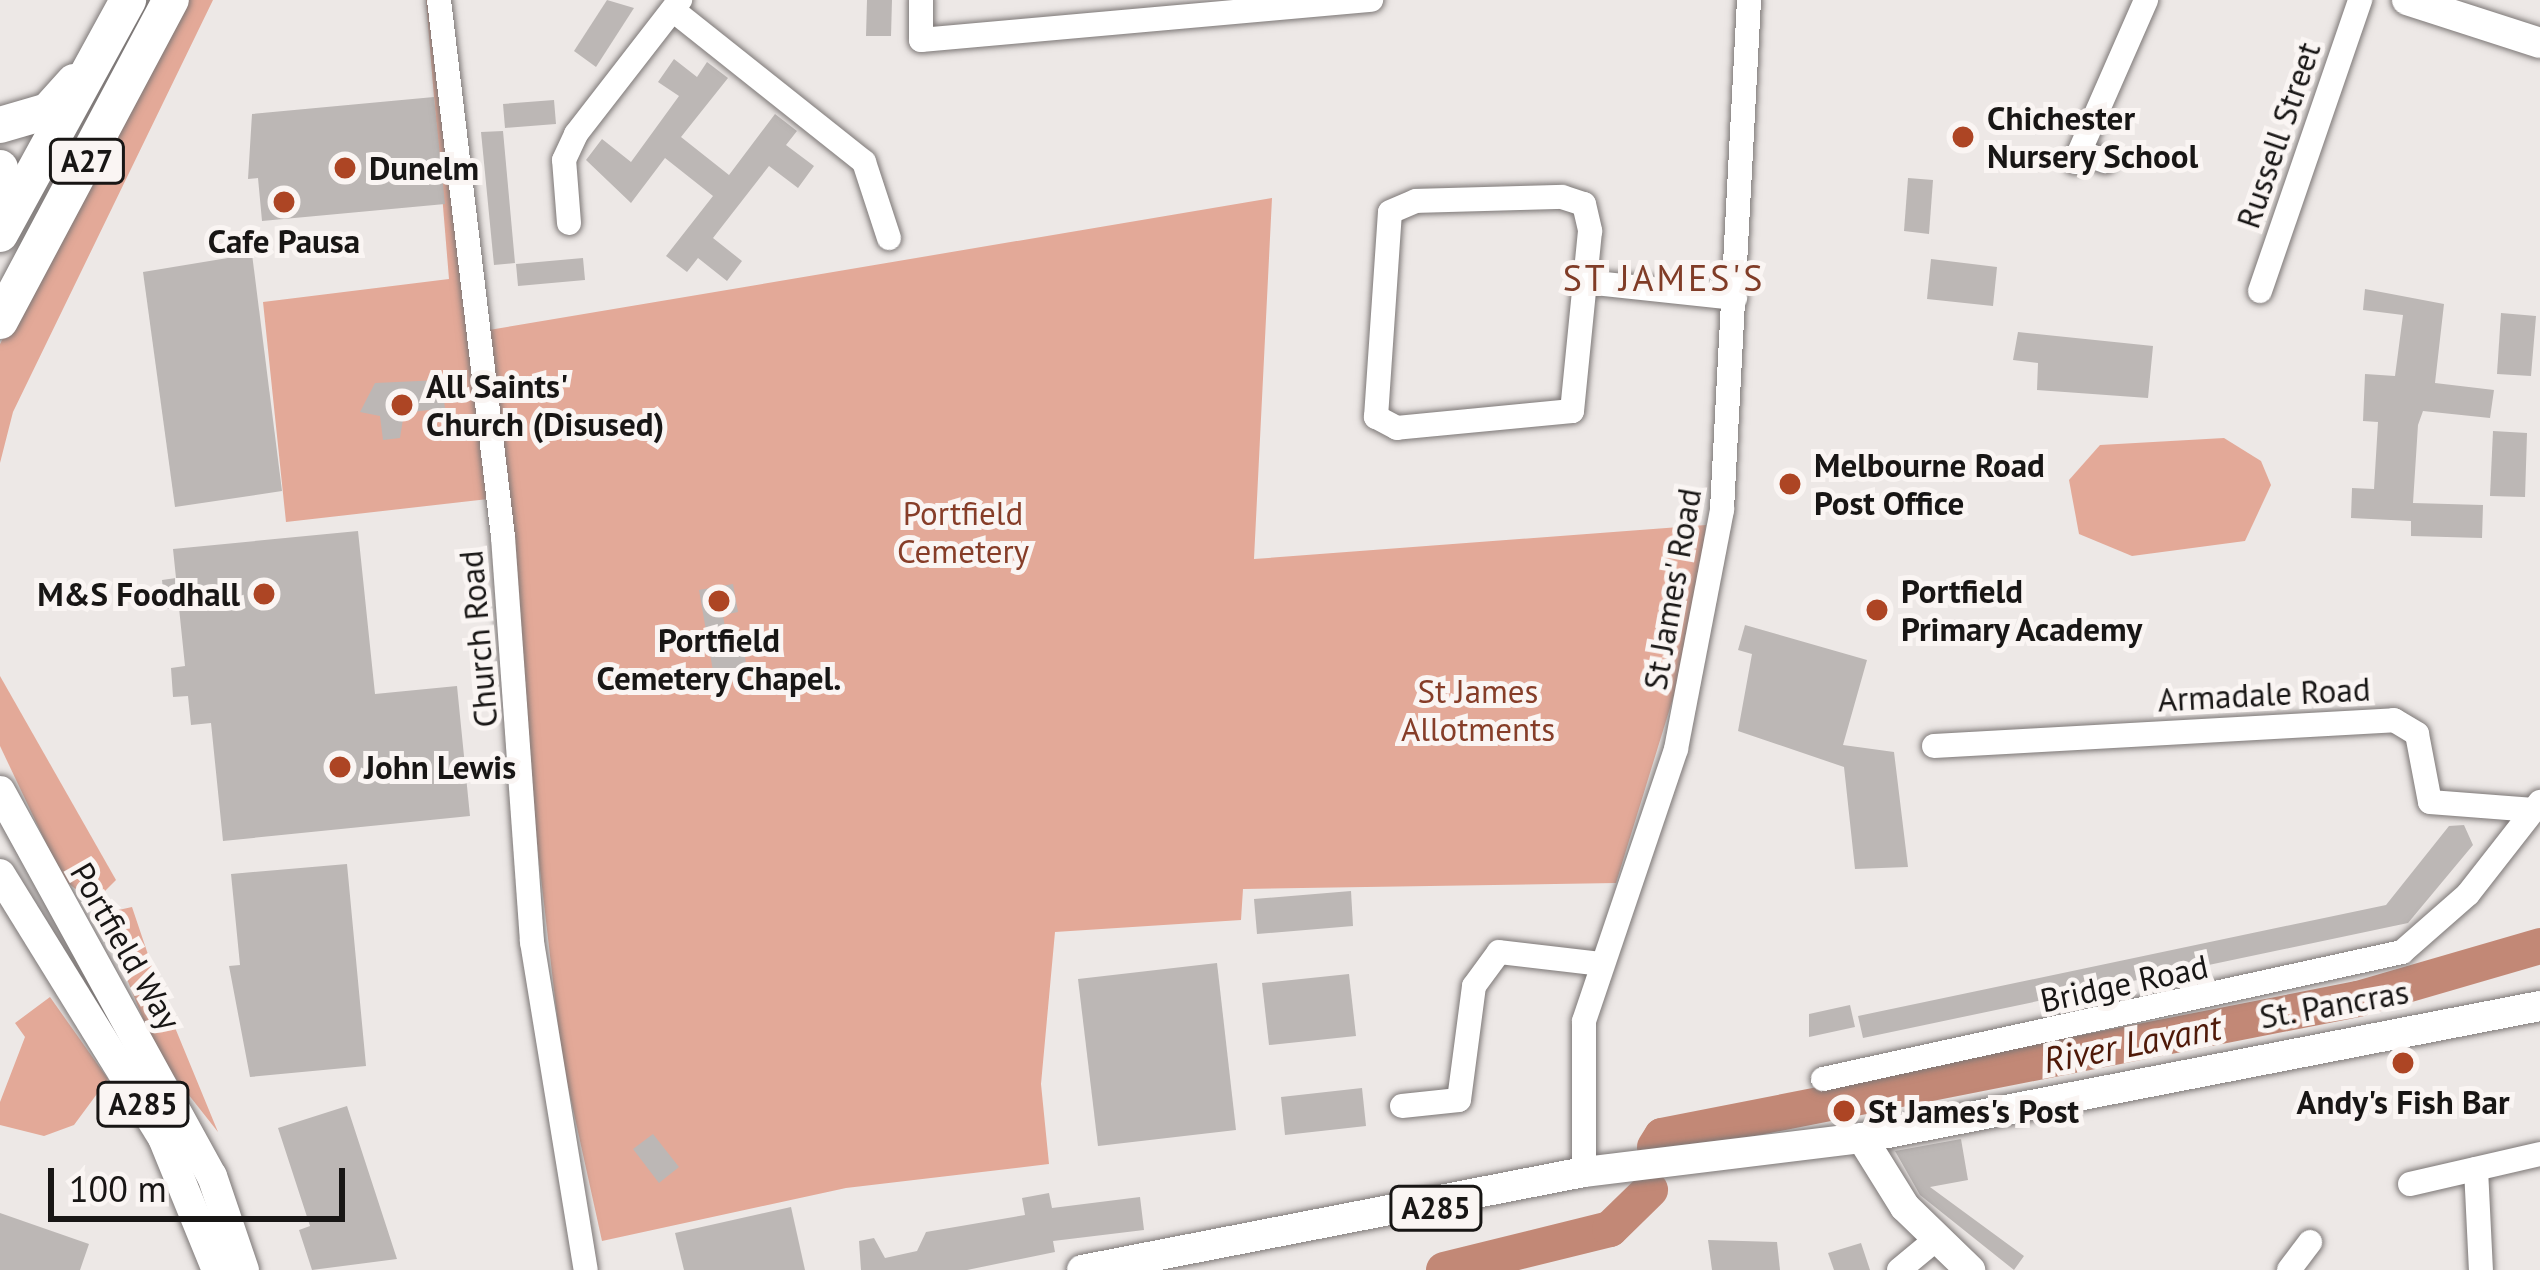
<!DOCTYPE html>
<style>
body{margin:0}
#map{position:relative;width:2540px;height:1270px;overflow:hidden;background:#ede8e6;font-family:"PT Sans",sans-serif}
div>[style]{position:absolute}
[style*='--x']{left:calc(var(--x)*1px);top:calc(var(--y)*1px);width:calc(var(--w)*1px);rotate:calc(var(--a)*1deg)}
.green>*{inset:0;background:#e3a998}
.river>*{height:36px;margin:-18px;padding:0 18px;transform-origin:18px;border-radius:18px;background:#c28876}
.building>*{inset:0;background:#bcb7b5}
.roads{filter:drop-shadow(0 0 3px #7c7776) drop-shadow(0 0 3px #7c7776)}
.minor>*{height:24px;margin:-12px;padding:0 12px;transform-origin:12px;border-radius:12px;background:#fff}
.major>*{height:30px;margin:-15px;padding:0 15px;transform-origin:15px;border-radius:15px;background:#fff}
.highway>*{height:36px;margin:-18px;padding:0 18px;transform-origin:18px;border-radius:18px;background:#fff}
.dots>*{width:33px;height:33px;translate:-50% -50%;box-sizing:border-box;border:6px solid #faf5f3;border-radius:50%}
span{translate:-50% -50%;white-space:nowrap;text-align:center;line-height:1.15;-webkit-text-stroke:10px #faf5f3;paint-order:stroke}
.shield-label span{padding:3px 9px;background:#faf5f3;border:3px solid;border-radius:9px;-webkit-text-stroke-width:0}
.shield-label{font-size:30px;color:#181615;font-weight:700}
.poi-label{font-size:33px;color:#181615;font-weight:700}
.left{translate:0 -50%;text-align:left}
.right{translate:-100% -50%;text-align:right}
.street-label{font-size:33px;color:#181615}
.park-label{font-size:33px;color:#863d28}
.neighbourhood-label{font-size:36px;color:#803c27;letter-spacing:3px}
.water-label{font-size:36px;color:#4f1908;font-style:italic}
.scale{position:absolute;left:48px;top:1168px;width:297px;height:54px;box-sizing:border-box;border:6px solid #181615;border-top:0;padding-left:15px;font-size:36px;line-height:42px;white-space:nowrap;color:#181615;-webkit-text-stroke:9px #faf5f3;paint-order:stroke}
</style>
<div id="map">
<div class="green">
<i style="clip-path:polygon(183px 0,213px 0,13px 412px,0 463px,0 344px)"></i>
<i style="clip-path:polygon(426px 0,439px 0,483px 331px,1272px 198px,1254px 559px,1706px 525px,1691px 640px,1616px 883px,1243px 889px,1241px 920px,1055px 932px,1041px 1084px,1049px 1164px,846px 1188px,602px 1241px,562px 1059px,497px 498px,286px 522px,263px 302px,449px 279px)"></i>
<i style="clip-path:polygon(2224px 438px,2261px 461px,2271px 485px,2245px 541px,2132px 556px,2079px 534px,2069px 480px,2100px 445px)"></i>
<i style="clip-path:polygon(0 676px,116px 880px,103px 893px,83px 895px,63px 879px,0 746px)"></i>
<i style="clip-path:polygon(132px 907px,162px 996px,218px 1132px,158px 1056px,114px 947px,114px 911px)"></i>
<i style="clip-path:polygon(50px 997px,108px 1079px,74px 1125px,44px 1136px,0 1125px,0 1102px,25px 1037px,15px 1023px)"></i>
</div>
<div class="river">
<i style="--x:1655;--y:1147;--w:13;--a:-58"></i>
<i style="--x:1662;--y:1136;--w:709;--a:-11.14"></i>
<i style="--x:2358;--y:999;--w:190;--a:-16.2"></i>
<i style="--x:1444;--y:1270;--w:171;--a:-13.9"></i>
<i style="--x:1610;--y:1229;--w:56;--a:-44.3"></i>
</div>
<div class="building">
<i style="clip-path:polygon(607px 0,634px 8px,596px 67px,574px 51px)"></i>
<i style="clip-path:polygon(867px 0,892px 0,891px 36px,866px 36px)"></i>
<i style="clip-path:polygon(674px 59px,697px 77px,707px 62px,728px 78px,681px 137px,729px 175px,775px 114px,797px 131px,786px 145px,814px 166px,798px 188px,769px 166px,713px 238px,742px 261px,727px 281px,698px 258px,687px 272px,666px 256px,713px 196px,665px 158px,631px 203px,586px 160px,602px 139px,631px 162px,679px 96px,658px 82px)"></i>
<i style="clip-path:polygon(434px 97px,445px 204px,262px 221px,258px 178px,248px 179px,252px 114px)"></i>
<i style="clip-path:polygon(554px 100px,556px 124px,505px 128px,503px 104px)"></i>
<i style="clip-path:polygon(503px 131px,515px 263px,494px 265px,481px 132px)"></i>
<i style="clip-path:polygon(1908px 178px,1933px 180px,1929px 234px,1904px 231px)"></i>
<i style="clip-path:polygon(252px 254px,282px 491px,175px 507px,143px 272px)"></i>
<i style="clip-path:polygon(583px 258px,585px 280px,518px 286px,516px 264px)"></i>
<i style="clip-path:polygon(1931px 259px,1997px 267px,1993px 306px,1927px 299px)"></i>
<i style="clip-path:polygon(2365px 289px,2444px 304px,2435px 383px,2494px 390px,2490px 418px,2423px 411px,2418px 425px,2413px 503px,2483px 505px,2482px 538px,2411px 536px,2411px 521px,2351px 518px,2352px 488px,2374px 489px,2378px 422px,2363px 421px,2365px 374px,2395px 376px,2403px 315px,2363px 310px)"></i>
<i style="clip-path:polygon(2501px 313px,2536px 316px,2531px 376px,2497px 374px)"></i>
<i style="clip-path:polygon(2018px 332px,2153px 346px,2148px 398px,2037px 390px,2038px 363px,2013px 360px)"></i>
<i style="clip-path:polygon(441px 380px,445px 408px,404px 413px,400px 438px,383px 440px,380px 416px,360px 412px,375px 383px)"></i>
<i style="clip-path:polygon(2493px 431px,2527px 433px,2525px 497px,2490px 496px)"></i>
<i style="clip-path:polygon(358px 531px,375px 694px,457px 686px,470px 816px,223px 841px,211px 723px,191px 725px,188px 696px,173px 697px,171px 668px,185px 666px,179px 608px,165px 609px,162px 580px,176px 578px,173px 549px)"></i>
<i style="clip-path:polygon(733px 584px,738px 612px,723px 615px,726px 635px,728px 651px,744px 649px,747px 672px,714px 677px,699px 590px)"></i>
<i style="clip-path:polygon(1745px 625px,1867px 660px,1843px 745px,1894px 752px,1908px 867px,1855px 869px,1844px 767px,1738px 731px,1752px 654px,1738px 650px)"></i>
<i style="clip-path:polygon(2464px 825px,2473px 845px,2408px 923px,1863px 1038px,1858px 1016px,2386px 905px,2449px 826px)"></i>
<i style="clip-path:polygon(347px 864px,366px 1066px,250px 1077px,229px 966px,240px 965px,231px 874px)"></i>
<i style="clip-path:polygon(1351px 891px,1353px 926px,1257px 934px,1254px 899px)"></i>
<i style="clip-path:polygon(1217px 963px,1236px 1130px,1098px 1146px,1078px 979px)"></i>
<i style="clip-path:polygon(1349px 974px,1356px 1036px,1269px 1045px,1262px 983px)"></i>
<i style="clip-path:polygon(1850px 1005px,1855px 1027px,1809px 1037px,1809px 1014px)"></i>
<i style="clip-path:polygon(1362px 1088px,1366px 1126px,1285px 1135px,1281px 1097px)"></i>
<i style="clip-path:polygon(347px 1106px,397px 1259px,312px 1270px,299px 1230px,310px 1226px,278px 1128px)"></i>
<i style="clip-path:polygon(653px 1134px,679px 1167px,659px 1183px,633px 1149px)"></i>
<i style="clip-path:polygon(1961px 1139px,1968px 1180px,1930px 1187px,2024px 1256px,2014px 1270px,1920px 1195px,1895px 1151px)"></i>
<i style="clip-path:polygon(1049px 1193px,1052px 1208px,1140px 1197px,1144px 1230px,1053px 1241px,1055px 1252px,967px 1270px,861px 1270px,859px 1241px,874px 1238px,885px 1258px,917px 1251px,926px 1232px,1025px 1215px,1022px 1198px)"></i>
<i style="clip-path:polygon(791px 1207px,805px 1270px,684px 1270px,675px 1233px)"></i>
<i style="clip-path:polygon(0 1213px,89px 1244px,80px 1270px,0 1270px)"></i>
<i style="clip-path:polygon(1708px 1240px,1777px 1242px,1780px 1270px,1712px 1270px)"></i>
<i style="clip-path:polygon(1861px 1243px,1870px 1270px,1834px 1270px,1828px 1253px)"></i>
</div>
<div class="roads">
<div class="minor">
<i style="--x:439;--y:0;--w:541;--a:83.2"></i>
<i style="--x:503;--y:537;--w:406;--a:85.9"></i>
<i style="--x:532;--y:942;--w:332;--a:80.7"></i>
<i style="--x:921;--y:0;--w:40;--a:90"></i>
<i style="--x:921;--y:40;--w:452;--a:-5.1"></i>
<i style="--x:673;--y:10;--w:244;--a:38.5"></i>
<i style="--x:864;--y:162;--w:80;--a:71.8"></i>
<i style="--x:2080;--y:152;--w:27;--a:20"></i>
<i style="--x:2075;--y:162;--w:177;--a:-66.3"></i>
<i style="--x:1562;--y:197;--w:23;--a:18"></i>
<i style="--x:1584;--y:204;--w:28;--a:77"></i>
<i style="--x:1590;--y:231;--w:181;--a:95.7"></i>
<i style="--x:1572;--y:411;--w:176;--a:174.5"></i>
<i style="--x:1397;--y:428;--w:24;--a:-152"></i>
<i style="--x:1376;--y:417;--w:205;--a:-86.1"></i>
<i style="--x:1390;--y:212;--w:28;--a:-23"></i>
<i style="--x:1416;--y:201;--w:146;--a:-1.6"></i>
<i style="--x:569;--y:223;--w:63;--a:-94.5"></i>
<i style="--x:564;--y:160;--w:29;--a:-65"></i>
<i style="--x:576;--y:134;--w:170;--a:-52.2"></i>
<i style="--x:1586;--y:282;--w:150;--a:6.1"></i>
<i style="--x:2260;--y:291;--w:308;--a:-71"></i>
<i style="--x:1934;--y:746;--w:461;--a:-3.2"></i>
<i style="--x:2394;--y:720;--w:27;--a:31"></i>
<i style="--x:2417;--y:734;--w:69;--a:79.2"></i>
<i style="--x:2430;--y:802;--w:104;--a:4.4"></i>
<i style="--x:1823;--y:1079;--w:593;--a:-12.37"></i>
<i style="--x:2402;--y:952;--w:88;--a:-41.3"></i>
<i style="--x:2468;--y:894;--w:117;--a:-52"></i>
<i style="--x:1402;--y:1106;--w:57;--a:-6"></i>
<i style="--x:1459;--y:1100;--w:115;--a:-82.5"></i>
<i style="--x:1474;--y:986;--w:42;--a:-53.7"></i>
<i style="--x:1499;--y:952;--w:103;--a:6.7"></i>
<i style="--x:2476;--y:1169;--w:101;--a:87.2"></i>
<i style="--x:1584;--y:1172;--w:151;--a:-90"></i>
<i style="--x:1584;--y:1021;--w:287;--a:-71.3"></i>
<i style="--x:1676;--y:749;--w:244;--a:-79.1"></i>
<i style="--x:1722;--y:509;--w:510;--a:-86.96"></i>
<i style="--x:2410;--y:1184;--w:133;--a:-13"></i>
<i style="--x:1899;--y:1270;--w:45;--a:-39.6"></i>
<i style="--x:2289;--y:1270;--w:35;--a:-53"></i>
</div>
<div class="major">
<i style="--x:2407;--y:0;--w:140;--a:17.9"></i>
<i style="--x:0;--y:791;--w:440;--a:61.2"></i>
<i style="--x:212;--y:1176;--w:99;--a:71.2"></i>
<i style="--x:0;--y:874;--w:310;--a:58.3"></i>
<i style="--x:163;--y:1138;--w:143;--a:67.8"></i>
<i style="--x:1862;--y:1138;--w:81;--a:58.1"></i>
<i style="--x:1905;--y:1207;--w:91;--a:44.1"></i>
<i style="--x:1082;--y:1270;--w:511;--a:-11.05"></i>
<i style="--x:1584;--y:1172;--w:280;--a:-7"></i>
<i style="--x:1862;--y:1138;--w:691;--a:-11.02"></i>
</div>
<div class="highway">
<i style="--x:0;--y:125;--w:50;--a:-16.3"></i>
<i style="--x:48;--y:111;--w:39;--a:-48"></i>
<i style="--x:0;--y:168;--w:36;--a:90"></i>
<i style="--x:0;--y:234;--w:267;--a:-61.3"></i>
<i style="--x:0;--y:321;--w:364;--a:-62"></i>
</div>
</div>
<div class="dots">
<i style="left:1963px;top:137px;background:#ad4524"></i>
<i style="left:345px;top:168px;background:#ad4524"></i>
<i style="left:284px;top:202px;background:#ad4524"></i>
<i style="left:402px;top:405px;background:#ad4524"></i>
<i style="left:1790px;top:484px;background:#ad4524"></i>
<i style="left:264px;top:594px;background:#ad4524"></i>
<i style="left:719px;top:601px;background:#ad4524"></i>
<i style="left:1877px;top:610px;background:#ad4524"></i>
<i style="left:340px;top:767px;background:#ad4524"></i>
<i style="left:2403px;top:1063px;background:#ad4524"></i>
<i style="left:1844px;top:1111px;background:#ad4524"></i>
</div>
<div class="shield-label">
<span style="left:87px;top:161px">A27</span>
<span style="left:143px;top:1104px">A285</span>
<span style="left:1436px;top:1208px">A285</span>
</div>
<div class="poi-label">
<span class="left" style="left:1987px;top:137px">Chichester<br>Nursery School</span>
<span class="left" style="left:369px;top:168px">Dunelm</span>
<span style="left:284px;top:241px">Cafe Pausa</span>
<span class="left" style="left:426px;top:405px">All Saints'<br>Church (Disused)</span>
<span class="left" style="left:1814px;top:484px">Melbourne Road<br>Post Office</span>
<span class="left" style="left:1901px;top:610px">Portfield<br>Primary Academy</span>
<span class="right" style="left:240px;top:594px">M&amp;S Foodhall</span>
<span style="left:719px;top:659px">Portfield<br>Cemetery Chapel.</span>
<span class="left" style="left:364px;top:767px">John Lewis</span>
<span style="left:2403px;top:1102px">Andy's Fish Bar</span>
<span class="left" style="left:1868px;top:1111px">St James's Post</span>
</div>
<div class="street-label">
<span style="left:2278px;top:135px;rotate:-71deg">Russell Street</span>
<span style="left:1672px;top:589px;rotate:-80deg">St James' Road</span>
<span style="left:478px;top:639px;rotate:-95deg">Church Road</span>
<span style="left:2264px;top:694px;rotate:-3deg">Armadale Road</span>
<span style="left:126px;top:946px;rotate:60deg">Portfield Way</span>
<span style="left:2124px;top:983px;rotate:-12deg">Bridge Road</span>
<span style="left:2334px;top:1004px;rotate:-10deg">St. Pancras</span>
</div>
<div class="park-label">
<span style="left:963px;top:532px">Portfield<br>Cemetery</span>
<span style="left:1478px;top:710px">St James<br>Allotments</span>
</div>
<div class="neighbourhood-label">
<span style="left:1664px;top:278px">ST JAMES'S</span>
</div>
<div class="water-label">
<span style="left:2132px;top:1043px;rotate:-11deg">River Lavant</span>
</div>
<div class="scale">100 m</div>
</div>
